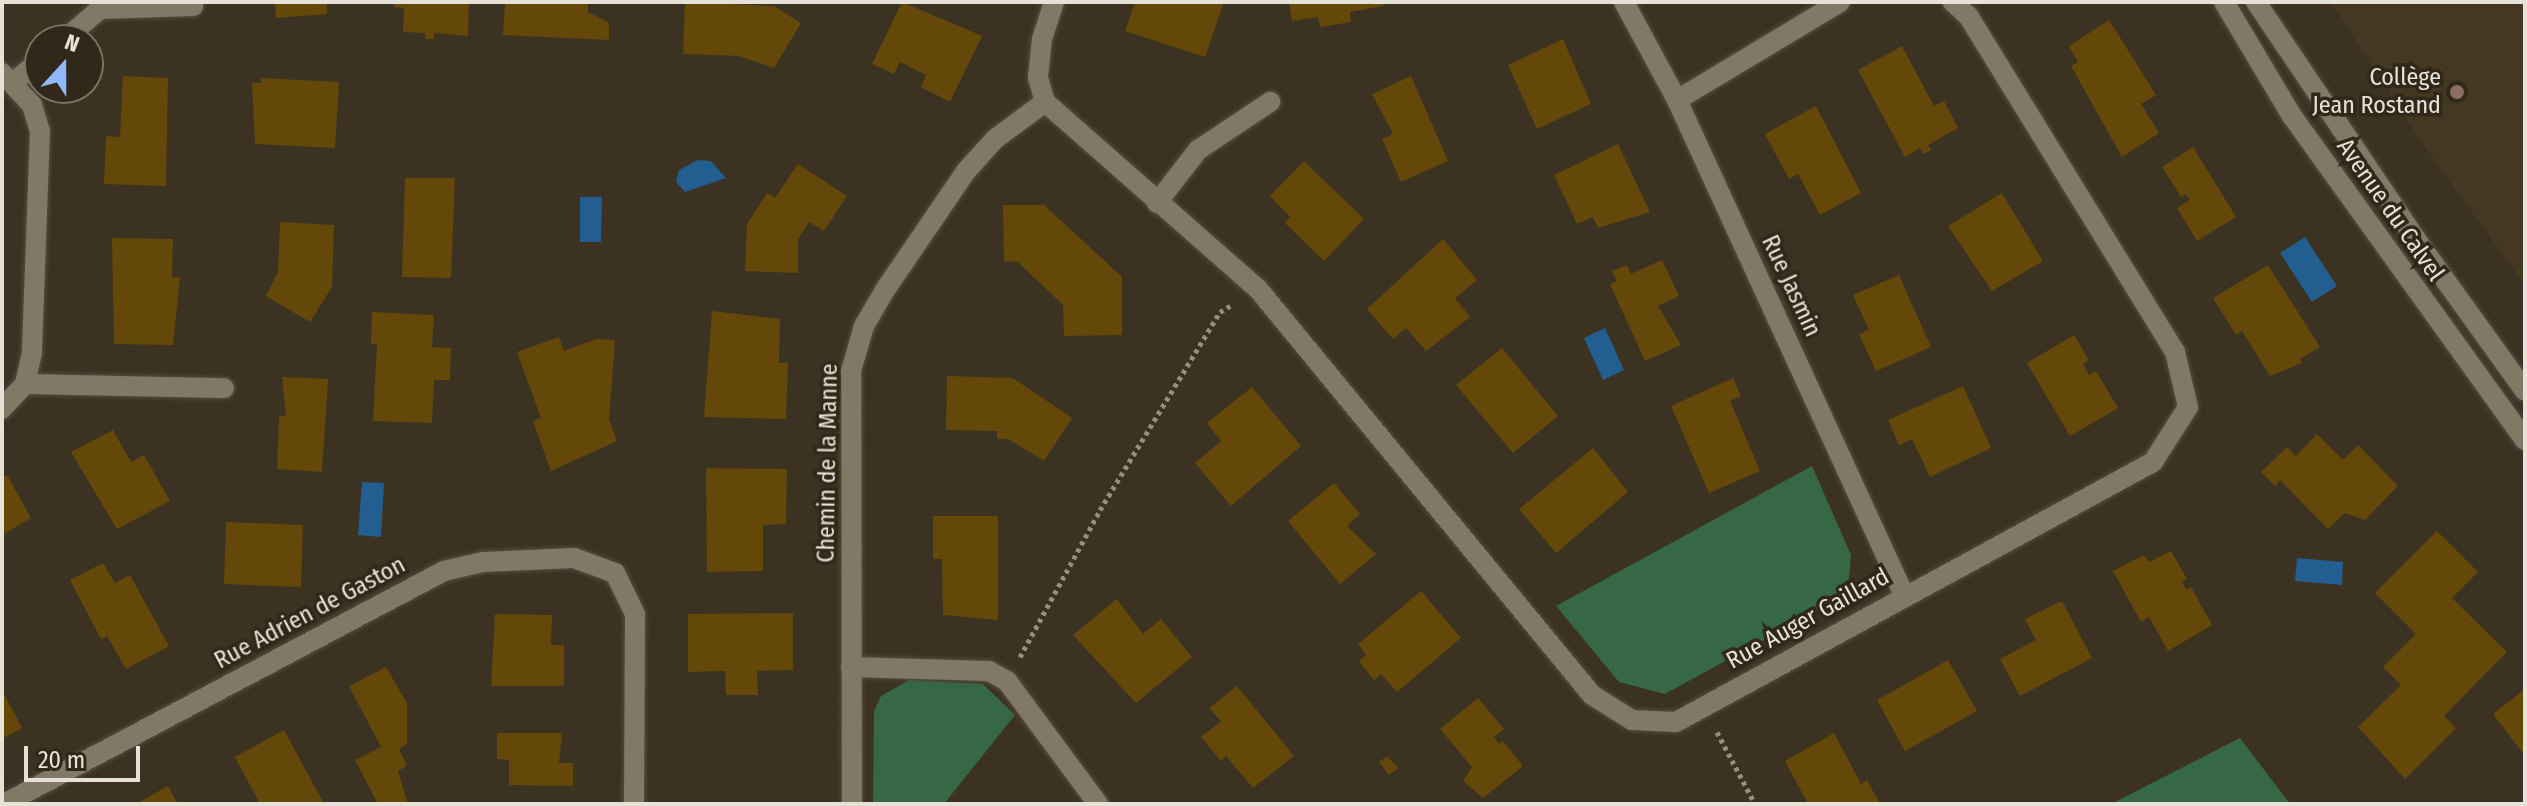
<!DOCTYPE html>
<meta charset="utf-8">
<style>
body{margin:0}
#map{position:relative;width:2527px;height:806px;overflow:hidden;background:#3b3222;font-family:"Fira Sans Condensed",sans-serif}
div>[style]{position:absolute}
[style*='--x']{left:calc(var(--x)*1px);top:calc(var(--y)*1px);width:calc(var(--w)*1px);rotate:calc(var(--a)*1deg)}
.built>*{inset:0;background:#453822}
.green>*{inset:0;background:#366845}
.water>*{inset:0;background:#235e91}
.building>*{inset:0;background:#63480a}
.path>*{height:5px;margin-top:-2.5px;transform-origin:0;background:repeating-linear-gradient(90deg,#958e81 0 4px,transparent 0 8px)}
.roads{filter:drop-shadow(0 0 2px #554e40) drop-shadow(0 0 2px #554e40)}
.minor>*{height:20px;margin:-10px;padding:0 10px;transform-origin:10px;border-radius:10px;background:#827866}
.tertiary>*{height:20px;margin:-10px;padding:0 10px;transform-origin:10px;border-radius:10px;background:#827866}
.dots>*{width:22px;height:22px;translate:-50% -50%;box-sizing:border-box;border:4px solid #312819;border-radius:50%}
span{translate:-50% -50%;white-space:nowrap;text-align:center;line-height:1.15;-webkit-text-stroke:7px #312819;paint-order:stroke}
.poi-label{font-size:24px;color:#e7e2d8}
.right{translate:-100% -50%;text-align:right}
.street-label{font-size:24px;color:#e7e2d8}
.frame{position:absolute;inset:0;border:4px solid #e7e2d8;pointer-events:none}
.north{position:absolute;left:24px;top:24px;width:80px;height:80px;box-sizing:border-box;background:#312819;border:2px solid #7a7265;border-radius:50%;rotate:21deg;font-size:22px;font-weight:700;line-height:32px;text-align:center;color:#e7e2d8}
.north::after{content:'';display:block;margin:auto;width:28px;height:36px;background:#8fb8fd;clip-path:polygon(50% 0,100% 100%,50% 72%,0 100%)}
.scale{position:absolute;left:24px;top:746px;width:116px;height:36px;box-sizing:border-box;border:4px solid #e7e2d8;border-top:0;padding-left:10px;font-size:24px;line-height:28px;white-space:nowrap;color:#e7e2d8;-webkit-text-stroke:6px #312819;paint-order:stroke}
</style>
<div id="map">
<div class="built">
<i style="clip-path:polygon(2331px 2px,2525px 2px,2525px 285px,2424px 146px)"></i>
</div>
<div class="green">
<i style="clip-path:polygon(1812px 466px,1851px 555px,1849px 578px,1833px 602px,1665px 694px,1619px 682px,1556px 606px)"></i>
<i style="clip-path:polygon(909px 680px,983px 684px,1015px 715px,944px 804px,873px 804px,874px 711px,881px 696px)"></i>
<i style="clip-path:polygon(2240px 738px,2290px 804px,2111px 804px)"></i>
</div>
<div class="water">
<i style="clip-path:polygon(698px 160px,711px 161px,726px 178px,685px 192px,676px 182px,679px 170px)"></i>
<i style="clip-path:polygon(580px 197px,602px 197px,601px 242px,580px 242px)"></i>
<i style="clip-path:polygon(2305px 237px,2337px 286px,2312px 302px,2280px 253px)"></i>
<i style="clip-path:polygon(1605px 328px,1624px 370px,1603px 380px,1584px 338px)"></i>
<i style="clip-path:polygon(362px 482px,384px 483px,381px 537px,358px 535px)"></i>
<i style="clip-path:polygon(2297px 558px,2343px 562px,2342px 585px,2295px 581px)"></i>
</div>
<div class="building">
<i style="clip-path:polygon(275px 2px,327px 2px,327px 14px,276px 18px)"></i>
<i style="clip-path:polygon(394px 2px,469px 2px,468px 36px,434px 33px,434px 39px,425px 39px,425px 33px,403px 32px,404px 8px,394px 7px)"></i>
<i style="clip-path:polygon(505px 2px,588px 2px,588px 12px,609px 23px,609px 40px,503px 35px)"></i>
<i style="clip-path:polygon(685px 2px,774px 6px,801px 23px,774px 68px,739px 56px,683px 54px)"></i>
<i style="clip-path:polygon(902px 2px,982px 36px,950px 102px,921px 87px,926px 75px,900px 62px,894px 74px,872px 64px)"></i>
<i style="clip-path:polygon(1135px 2px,1224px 2px,1205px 57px,1125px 31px)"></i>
<i style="clip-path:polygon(1289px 2px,1382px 2px,1383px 6px,1350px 12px,1351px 22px,1320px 27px,1318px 17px,1292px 21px)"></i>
<i style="clip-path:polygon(2109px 20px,2156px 95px,2141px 104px,2159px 133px,2122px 157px,2071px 66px,2078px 62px,2069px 46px)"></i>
<i style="clip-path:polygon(1563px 39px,1591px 104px,1537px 129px,1508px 65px)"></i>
<i style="clip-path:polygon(1902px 46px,1934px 106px,1944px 101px,1958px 128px,1928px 145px,1931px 150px,1924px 154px,1920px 148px,1905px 157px,1858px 70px)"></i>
<i style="clip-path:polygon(123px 76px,168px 78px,166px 186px,104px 184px,106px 136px,120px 137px)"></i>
<i style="clip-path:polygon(1411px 76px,1448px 161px,1401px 182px,1382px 139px,1393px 134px,1372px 94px)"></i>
<i style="clip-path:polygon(261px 78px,339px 82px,335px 148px,255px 144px,252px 83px,261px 83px)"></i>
<i style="clip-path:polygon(1816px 106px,1861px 193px,1820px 215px,1798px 174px,1789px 179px,1765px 134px)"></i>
<i style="clip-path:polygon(1618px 144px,1650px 212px,1598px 228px,1593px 217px,1577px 224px,1554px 175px)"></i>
<i style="clip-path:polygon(2193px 147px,2236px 217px,2197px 241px,2177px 208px,2190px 200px,2186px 194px,2181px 197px,2162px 167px)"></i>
<i style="clip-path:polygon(1304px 161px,1364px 219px,1324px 261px,1285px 223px,1290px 217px,1270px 196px)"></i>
<i style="clip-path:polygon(798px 164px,847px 196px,824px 231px,809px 222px,798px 239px,798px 273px,745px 271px,747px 224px,767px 193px,775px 198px)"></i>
<i style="clip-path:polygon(405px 178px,455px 178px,451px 278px,402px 277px)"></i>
<i style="clip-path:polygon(2002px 193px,2043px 261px,1992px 291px,1948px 226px)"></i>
<i style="clip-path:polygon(1003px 205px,1044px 205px,1122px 277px,1122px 335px,1064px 336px,1063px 305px,1018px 262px,1004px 261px)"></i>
<i style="clip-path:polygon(280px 222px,334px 225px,332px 287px,310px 322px,266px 296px,278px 272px)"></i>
<i style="clip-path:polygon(112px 238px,173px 239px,172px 277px,180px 277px,173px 345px,114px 344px)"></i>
<i style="clip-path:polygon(1443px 239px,1477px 280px,1455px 298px,1470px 317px,1426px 351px,1406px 328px,1393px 339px,1367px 309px)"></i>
<i style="clip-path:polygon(1662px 260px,1679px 296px,1658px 306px,1681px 345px,1645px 361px,1610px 284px,1617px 281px,1612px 271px,1627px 265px,1631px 274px)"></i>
<i style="clip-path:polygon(2268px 265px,2320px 347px,2300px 359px,2302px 363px,2270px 376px,2242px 331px,2236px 335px,2213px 298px)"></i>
<i style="clip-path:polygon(1899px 275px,1931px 347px,1876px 371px,1859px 334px,1869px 330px,1853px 295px)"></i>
<i style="clip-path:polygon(712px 311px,780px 319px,779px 363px,788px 363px,786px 419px,704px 417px)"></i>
<i style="clip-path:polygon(372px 312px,434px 315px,432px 347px,451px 348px,450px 380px,434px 380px,432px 423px,373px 421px,377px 344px,371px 344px)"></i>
<i style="clip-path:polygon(2074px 335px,2089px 360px,2083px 364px,2089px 375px,2096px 371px,2118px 408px,2070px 436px,2027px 363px)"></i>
<i style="clip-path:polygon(559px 337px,564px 351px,596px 339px,615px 340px,609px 420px,617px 441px,551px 471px,533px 421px,541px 418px,517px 352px)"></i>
<i style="clip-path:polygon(1502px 348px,1558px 416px,1513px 453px,1456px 385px)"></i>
<i style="clip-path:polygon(947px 376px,1013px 378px,1072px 418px,1044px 461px,1008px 439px,997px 439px,997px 431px,946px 430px)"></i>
<i style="clip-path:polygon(282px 377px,328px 379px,322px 472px,277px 469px,279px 416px,286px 416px)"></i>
<i style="clip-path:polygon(1733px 378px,1741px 396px,1730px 401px,1760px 471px,1709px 493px,1671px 406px)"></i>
<i style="clip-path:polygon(1963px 386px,1991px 448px,1930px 477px,1912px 439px,1899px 445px,1888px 420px)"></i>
<i style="clip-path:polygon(1252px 387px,1301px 446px,1231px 506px,1195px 463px,1221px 441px,1207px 423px)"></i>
<i style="clip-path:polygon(113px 430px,131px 462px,144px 455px,170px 501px,117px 529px,71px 452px)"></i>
<i style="clip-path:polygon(2317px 434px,2343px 460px,2358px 445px,2398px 486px,2365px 520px,2345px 513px,2328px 529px,2280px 480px,2275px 486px,2261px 472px,2287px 447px,2296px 456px)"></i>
<i style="clip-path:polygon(1593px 448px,1628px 492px,1556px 553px,1519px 509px)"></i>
<i style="clip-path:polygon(706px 468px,787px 469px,786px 524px,763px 525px,763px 571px,707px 572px)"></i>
<i style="clip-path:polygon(7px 475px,31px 518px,2px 535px,2px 478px)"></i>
<i style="clip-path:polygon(1334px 483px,1360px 514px,1347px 526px,1376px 554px,1340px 584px,1288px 521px)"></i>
<i style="clip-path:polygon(933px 516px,998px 516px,998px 620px,943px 615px,942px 559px,933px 559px)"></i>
<i style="clip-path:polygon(226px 522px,303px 525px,301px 587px,224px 584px)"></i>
<i style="clip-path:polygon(2437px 531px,2478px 572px,2452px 598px,2507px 652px,2444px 716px,2456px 728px,2405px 779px,2358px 727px,2401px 685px,2383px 667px,2416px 634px,2375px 593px)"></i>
<i style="clip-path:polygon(2171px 551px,2187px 579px,2182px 582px,2186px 590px,2191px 587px,2212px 625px,2168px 651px,2149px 617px,2141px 622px,2113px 571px,2144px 555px,2149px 562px)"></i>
<i style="clip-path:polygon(103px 563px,115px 583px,130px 575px,169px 646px,126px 669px,107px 636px,101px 639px,70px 580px)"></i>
<i style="clip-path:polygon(1421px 591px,1461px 638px,1397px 692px,1381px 674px,1374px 680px,1359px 661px,1366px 655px,1358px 644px)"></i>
<i style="clip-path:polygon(1117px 599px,1143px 634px,1161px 619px,1192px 657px,1136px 703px,1073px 635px)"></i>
<i style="clip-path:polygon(2062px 601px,2092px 658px,2020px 696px,2000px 659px,2036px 640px,2025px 619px)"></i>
<i style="clip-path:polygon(793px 613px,793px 670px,757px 671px,758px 695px,726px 695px,725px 671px,688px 672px,688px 614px)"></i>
<i style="clip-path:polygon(495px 614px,552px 615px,551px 645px,564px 645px,564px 686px,491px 686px)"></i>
<i style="clip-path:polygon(1948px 660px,1977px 711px,1905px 751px,1877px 700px)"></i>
<i style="clip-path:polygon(386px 667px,407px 703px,407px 744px,399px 749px,407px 766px,398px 771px,408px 804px,378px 804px,355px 760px,381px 747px,349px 686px)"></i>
<i style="clip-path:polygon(1237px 686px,1294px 756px,1253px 788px,1226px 756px,1221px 761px,1201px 737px,1221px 721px,1209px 708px)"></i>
<i style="clip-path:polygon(2525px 689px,2525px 756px,2493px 714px)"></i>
<i style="clip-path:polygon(2px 690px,22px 728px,2px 739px)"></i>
<i style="clip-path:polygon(1478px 698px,1504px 729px,1494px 737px,1499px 744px,1503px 741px,1523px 766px,1483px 798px,1463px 781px,1472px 767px,1440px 729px)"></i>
<i style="clip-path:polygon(284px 730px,323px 802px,320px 804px,260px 804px,235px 757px)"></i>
<i style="clip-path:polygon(497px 733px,562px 733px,559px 763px,573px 763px,573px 786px,509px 785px,509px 760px,497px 759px)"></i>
<i style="clip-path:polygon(1834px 733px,1861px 784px,1867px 780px,1880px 804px,1808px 804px,1785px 761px)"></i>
<i style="clip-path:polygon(1387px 756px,1398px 768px,1389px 775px,1379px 762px)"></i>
<i style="clip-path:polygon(168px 786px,178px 804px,136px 804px)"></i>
</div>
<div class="path">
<i style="--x:1020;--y:657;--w:167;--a:-61.4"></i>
<i style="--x:1100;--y:510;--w:232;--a:-58.8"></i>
<i style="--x:1220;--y:312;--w:15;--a:-32"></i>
<i style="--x:1717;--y:732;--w:81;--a:62.2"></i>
</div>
<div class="roads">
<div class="minor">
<i style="--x:1624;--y:2;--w:111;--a:61.6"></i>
<i style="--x:1677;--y:100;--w:545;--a:65.36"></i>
<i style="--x:64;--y:40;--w:48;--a:-40.7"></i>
<i style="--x:100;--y:9;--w:93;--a:-1.8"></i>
<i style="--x:193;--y:6;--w:4;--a:-90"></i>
<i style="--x:2;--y:73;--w:44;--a:46.8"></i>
<i style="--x:32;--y:105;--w:27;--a:73"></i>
<i style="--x:40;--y:131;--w:222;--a:92.1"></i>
<i style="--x:32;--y:353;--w:32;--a:103"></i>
<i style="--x:25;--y:384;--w:34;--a:133"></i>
<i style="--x:14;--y:82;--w:34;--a:-40"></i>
<i style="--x:1677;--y:100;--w:190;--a:-31"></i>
<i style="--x:1045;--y:102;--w:283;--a:41.3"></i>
<i style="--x:1258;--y:289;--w:526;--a:50.56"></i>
<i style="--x:1592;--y:695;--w:47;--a:32"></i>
<i style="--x:1632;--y:720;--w:44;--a:2.6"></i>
<i style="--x:1676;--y:722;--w:543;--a:-28.59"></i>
<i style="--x:2153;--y:462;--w:65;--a:-57.5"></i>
<i style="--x:2188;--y:407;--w:57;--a:-103.3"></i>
<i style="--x:2175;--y:352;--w:395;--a:-121.6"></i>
<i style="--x:1968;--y:16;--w:21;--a:-137"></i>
<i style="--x:1157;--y:203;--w:67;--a:-52.3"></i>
<i style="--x:1198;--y:150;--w:87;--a:-33.7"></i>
<i style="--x:25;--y:384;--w:199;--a:1.2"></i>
<i style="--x:851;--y:667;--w:138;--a:1.7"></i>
<i style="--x:989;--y:671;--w:21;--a:29"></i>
<i style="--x:1007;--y:681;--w:153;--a:53.5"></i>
<i style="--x:4;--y:804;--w:498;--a:-27.9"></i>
<i style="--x:444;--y:571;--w:40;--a:-13"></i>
<i style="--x:483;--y:562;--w:91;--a:-2.5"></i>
<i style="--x:574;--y:558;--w:44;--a:20.1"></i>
<i style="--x:615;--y:573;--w:46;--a:64"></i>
<i style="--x:635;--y:614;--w:190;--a:90.3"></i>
<i style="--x:852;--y:804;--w:433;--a:-90.1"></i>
<i style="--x:851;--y:371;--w:47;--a:-73.9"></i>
<i style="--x:864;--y:326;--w:42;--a:-59.7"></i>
<i style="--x:885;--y:290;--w:145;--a:-55.7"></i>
<i style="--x:967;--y:170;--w:42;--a:-47.9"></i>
<i style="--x:995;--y:139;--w:62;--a:-36.5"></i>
<i style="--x:1045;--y:102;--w:26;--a:-106"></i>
<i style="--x:1038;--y:77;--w:38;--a:-84"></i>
<i style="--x:1042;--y:39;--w:39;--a:-72"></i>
</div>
<div class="tertiary">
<i style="--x:2224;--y:2;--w:133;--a:59.2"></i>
<i style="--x:2292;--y:116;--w:399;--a:54.3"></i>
<i style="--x:2256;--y:2;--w:285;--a:56"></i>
<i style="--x:2415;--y:238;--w:188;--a:54.3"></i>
</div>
</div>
<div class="dots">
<i style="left:2457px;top:92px;background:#8d6e63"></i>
</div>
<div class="poi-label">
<span class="right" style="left:2441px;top:92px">Collège<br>Jean Rostand</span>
</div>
<div class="street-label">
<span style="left:2390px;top:210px;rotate:55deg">Avenue du Calvel</span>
<span style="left:1791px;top:286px;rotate:65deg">Rue Jasmin</span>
<span style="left:828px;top:463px;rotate:-89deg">Chemin de la Manne</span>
<span style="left:310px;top:613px;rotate:-28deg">Rue Adrien de Gaston</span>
<span style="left:1808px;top:619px;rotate:-29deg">Rue Auger Gaillard</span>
</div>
<div class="frame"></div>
<div class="north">N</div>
<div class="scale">20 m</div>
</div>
